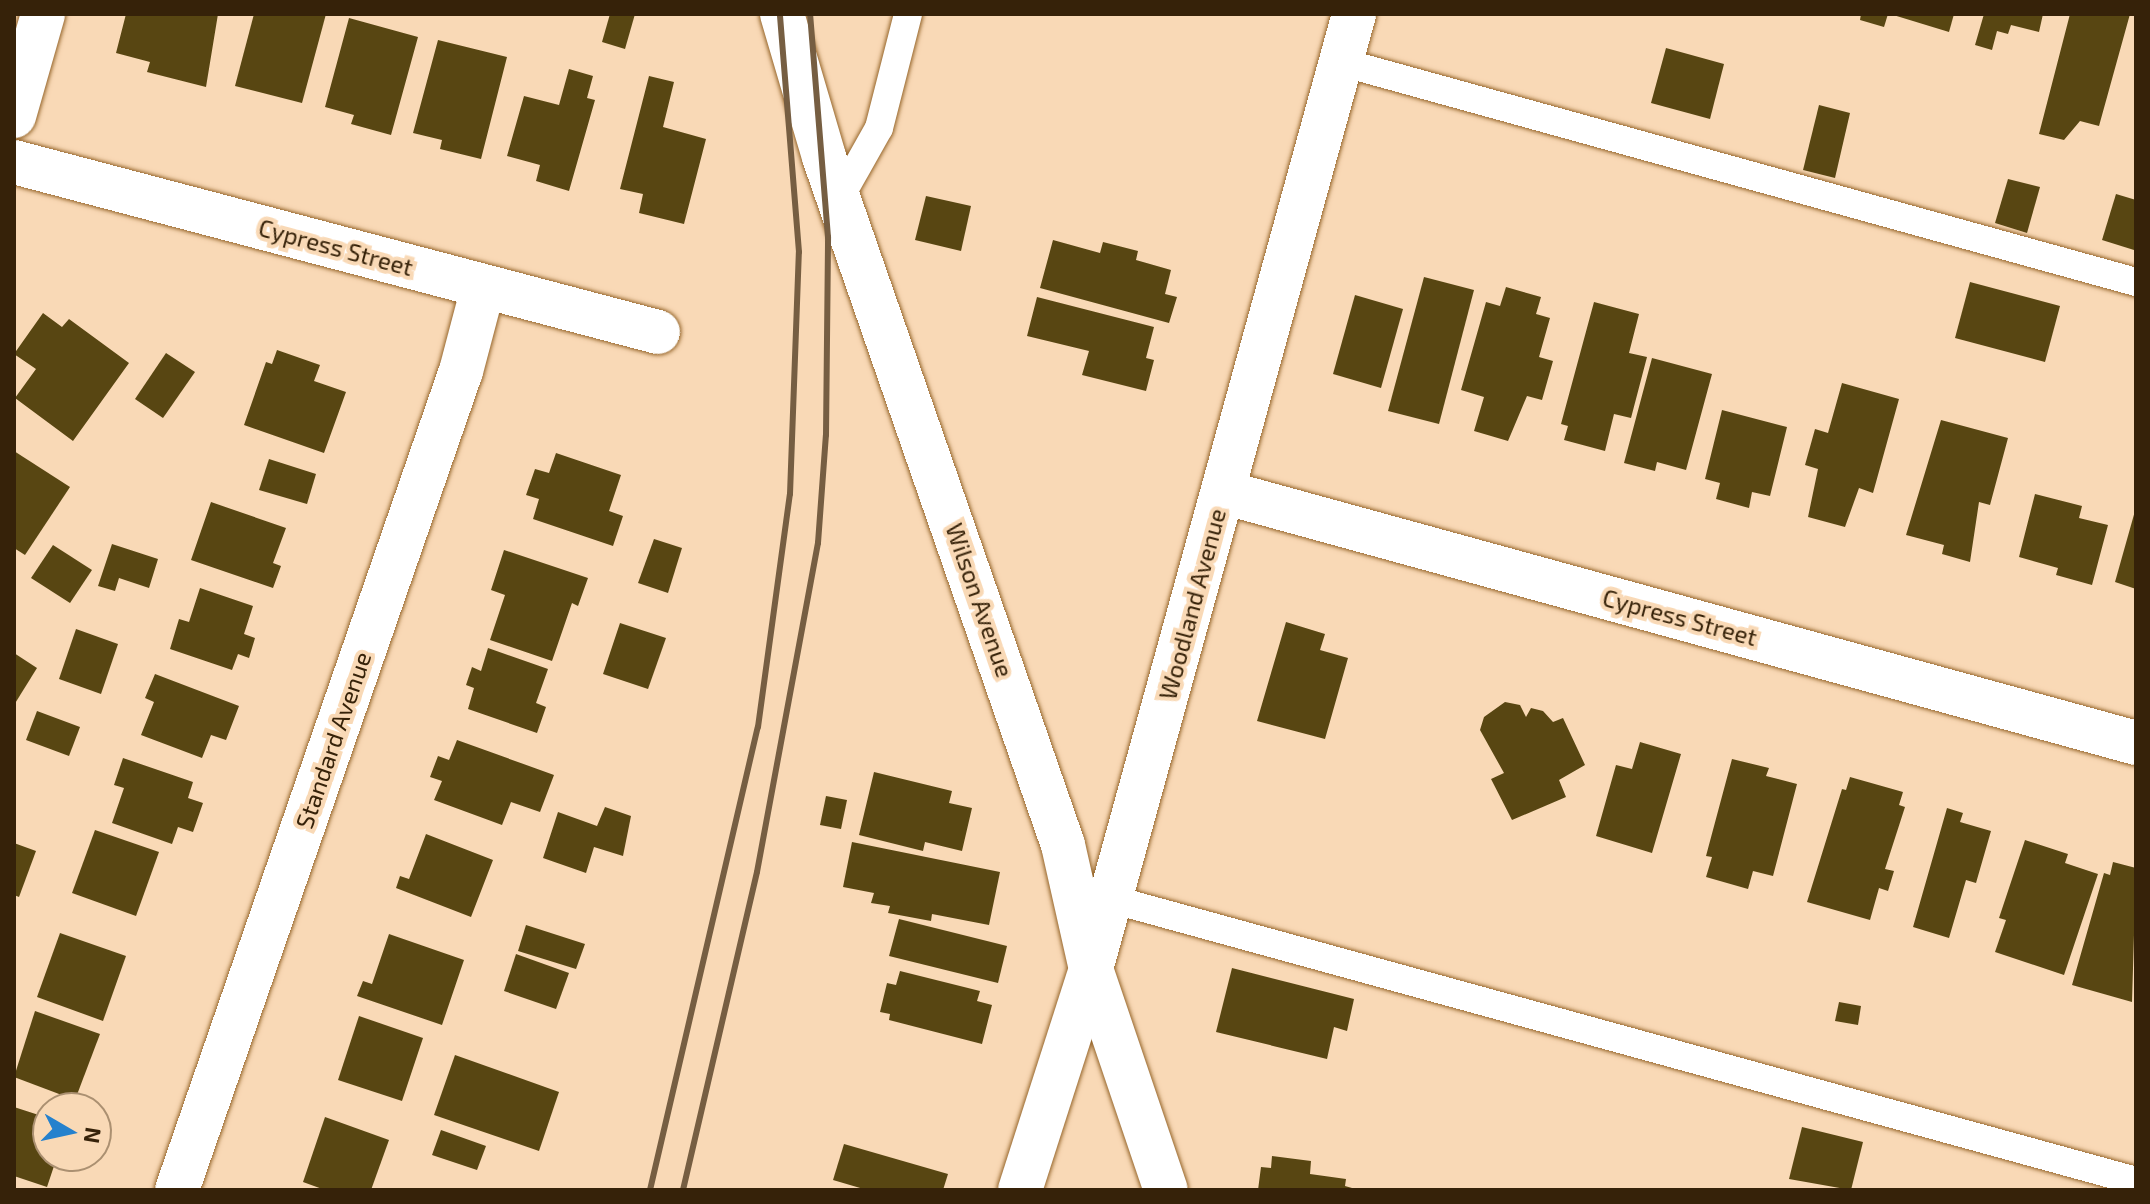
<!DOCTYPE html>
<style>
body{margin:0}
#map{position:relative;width:2150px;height:1204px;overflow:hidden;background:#f9d9b6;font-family:"Exo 2",sans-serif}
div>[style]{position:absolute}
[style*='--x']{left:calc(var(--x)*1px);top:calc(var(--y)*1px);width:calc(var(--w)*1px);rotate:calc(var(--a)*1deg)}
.building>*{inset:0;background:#584612}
.roads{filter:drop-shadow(0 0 2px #96662b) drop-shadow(0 0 2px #96662b)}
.service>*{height:28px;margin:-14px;padding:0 14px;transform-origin:14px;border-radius:14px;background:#fff}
.minor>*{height:44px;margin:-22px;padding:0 22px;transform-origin:22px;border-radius:22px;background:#fff}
.tertiary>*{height:44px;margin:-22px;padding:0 22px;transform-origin:22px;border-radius:22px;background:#fff}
.rail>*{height:6px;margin:-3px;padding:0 3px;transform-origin:3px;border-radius:3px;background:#765e42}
span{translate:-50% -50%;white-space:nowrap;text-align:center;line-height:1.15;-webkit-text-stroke:8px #f9d9b6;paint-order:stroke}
.street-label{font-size:24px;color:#362209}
.frame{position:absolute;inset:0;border:16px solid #362209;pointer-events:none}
.north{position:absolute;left:32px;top:1092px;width:80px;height:80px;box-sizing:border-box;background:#f9d9b6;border:2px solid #ab9071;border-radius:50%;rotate:99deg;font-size:22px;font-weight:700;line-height:32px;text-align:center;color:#362209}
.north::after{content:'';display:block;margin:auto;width:28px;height:36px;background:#2581cd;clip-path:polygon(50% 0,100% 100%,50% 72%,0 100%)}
</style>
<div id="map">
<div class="building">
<i style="clip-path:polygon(126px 14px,218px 14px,206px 87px,147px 72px,150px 62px,116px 53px)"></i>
<i style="clip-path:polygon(254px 14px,326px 14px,302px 103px,235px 86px)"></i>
<i style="clip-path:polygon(610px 14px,635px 14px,625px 49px,602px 42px)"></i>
<i style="clip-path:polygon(1861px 14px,1888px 14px,1884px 27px,1860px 20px)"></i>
<i style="clip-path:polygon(1890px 14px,1954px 14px,1949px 32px)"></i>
<i style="clip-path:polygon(1984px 14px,2043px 14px,2039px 32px,2011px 25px,2008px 34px,1997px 31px,1992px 50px,1975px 45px)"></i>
<i style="clip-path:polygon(2070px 14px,2130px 14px,2099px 126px,2080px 121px,2064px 140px,2039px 134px)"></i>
<i style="clip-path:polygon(349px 18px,418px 37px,391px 135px,351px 124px,354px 115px,325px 107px)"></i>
<i style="clip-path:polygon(438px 40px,507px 57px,481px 159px,440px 149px,442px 140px,413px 133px)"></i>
<i style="clip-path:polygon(1666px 48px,1724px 64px,1710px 119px,1651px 103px)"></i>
<i style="clip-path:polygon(569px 69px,593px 76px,587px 98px,595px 100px,569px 191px,536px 181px,540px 165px,507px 156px,524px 96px,559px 105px)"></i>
<i style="clip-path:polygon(649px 76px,674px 82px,663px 127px,706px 139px,684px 224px,639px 213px,643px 194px,620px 189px)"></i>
<i style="clip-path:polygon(1819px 105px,1850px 113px,1835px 178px,1803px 170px)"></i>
<i style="clip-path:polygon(2008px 179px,2040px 187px,2027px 233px,1995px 223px)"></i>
<i style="clip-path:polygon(2116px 194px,2136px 200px,2134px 250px,2102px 240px)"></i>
<i style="clip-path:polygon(926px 196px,971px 206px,961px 251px,915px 240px)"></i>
<i style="clip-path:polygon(1053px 240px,1100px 253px,1103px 242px,1138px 251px,1136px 260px,1171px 270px,1165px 294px,1177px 297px,1169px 323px,1040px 288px)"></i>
<i style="clip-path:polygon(1424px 277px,1474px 290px,1439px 424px,1388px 411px)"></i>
<i style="clip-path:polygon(1970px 282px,2060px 306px,2045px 362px,1955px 338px)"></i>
<i style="clip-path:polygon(1506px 287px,1541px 297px,1536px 314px,1550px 318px,1539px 357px,1553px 361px,1542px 400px,1527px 396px,1508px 441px,1474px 431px,1484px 397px,1461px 390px,1486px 302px,1500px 306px)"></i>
<i style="clip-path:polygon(1355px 295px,1403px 309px,1381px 388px,1333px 374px)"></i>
<i style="clip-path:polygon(1037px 297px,1154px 327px,1146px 358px,1154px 360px,1146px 391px,1082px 375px,1089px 351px,1027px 336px)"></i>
<i style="clip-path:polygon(1594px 302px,1639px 314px,1629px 353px,1647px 357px,1631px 418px,1614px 414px,1605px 451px,1564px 440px,1568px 426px,1561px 424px)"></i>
<i style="clip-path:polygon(43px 313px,62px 327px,69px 319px,129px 363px,73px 441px,15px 398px,36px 369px,14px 354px)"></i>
<i style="clip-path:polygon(277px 350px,320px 365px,314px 381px,346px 392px,324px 453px,244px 425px,266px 362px,272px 364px)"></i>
<i style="clip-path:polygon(166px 353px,195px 372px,163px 418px,135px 399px)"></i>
<i style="clip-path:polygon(1652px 358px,1712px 374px,1686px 470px,1657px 462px,1655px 471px,1624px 463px)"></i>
<i style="clip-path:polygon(1842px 383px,1899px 399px,1873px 493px,1859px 488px,1845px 527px,1808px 517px,1818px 469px,1805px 465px,1815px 429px,1828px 433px)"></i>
<i style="clip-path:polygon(1722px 410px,1787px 427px,1770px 496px,1752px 492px,1749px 508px,1716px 499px,1720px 483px,1705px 479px)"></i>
<i style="clip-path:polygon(1941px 420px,2008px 438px,1990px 505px,1979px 502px,1970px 562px,1942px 554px,1944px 545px,1906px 535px)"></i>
<i style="clip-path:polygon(14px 451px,70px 487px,25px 555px,14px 548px)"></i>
<i style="clip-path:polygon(556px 453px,621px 475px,609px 511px,623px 516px,613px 546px,533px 519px,539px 499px,526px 495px,535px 469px,549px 473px)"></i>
<i style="clip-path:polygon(269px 459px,316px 474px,307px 504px,259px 490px)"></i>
<i style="clip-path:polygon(2035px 494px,2082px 506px,2079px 518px,2108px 525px,2092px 585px,2056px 575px,2058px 568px,2019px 557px)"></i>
<i style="clip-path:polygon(211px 502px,286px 528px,273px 563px,281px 566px,273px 588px,191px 560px)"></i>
<i style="clip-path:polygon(2135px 511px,2136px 511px,2136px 589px,2115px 582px)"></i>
<i style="clip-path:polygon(654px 539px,682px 548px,668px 593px,638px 583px)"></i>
<i style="clip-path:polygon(112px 544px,158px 559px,149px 588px,119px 578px,115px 591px,98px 586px)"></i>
<i style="clip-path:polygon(53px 545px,92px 570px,70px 603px,31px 578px)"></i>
<i style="clip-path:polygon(504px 550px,588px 578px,578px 606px,572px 603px,552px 661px,490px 640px,505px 595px,491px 590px)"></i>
<i style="clip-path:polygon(200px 588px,253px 606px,244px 634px,255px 638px,249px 658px,238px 654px,232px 670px,170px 649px,179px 619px,189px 622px)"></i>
<i style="clip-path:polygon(1286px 622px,1325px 634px,1320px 650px,1348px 658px,1325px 739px,1257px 721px)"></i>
<i style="clip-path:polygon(620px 623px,666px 638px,648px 689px,603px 674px)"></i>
<i style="clip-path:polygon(76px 629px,118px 644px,101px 694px,59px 679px)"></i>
<i style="clip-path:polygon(488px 648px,548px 669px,536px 703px,546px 707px,537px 733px,468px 709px,474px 688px,466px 685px,472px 667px,481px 671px)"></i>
<i style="clip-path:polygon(14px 653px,37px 668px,14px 705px)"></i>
<i style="clip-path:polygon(155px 674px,239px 706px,226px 740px,211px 735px,202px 758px,141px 735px,154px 702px,145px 698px)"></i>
<i style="clip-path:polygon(1505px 702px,1520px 705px,1526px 717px,1531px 708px,1543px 711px,1553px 722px,1563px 718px,1585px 765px,1559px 780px,1566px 797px,1512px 820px,1491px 779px,1504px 773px,1480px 730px,1484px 717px)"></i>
<i style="clip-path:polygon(37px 711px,80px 727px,69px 756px,26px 740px)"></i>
<i style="clip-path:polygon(457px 740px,554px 775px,540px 812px,511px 802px,502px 825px,434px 800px,442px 781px,430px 777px,438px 756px,449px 760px)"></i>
<i style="clip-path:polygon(1640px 742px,1681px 754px,1652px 853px,1596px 836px,1616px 765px,1632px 769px)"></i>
<i style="clip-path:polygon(123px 758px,193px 782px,188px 798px,203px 803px,193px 832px,178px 827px,172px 844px,112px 823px,124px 788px,114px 785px)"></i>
<i style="clip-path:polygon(1732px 759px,1769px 768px,1766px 776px,1797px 784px,1773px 876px,1753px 871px,1748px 889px,1706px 877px,1712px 857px,1706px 856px)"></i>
<i style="clip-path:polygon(874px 772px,952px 791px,949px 803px,972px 808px,962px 851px,925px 842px,923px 851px,859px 835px)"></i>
<i style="clip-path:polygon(1850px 777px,1903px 792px,1899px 805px,1905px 807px,1885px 869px,1894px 871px,1888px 891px,1879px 888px,1870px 920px,1807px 902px,1842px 789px,1846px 790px)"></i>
<i style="clip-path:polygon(826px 796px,847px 800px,841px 829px,820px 825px)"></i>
<i style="clip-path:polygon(605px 807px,631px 816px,623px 856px,594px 847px,586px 873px,543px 858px,558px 812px,597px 826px)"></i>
<i style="clip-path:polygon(1947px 808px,1963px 813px,1960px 822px,1991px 831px,1976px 883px,1966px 880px,1949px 938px,1913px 927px)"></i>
<i style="clip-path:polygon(95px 830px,159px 852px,136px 916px,72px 893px)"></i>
<i style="clip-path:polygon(426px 834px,493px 860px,471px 917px,396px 888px,400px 876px,409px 879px)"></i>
<i style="clip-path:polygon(2025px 840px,2068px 854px,2065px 863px,2098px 874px,2064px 975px,1995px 952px,2006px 920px,1999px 918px)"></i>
<i style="clip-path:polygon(852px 842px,1000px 872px,989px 925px,932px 914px,931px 921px,888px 913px,890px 906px,871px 903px,874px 893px,843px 887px)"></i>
<i style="clip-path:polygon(14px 843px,36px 851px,19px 897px,14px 895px)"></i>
<i style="clip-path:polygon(2113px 862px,2136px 868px,2132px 1002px,2072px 985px,2104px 873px,2110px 875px)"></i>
<i style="clip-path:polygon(899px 919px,1007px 946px,998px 983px,889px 956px)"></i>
<i style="clip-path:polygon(526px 925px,585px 944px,576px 969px,518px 951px)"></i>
<i style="clip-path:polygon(60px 933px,126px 956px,103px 1021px,37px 997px)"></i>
<i style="clip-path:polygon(389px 934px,464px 960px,442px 1025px,357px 996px,363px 981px,372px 984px)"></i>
<i style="clip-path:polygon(516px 954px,569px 973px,556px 1009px,504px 991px)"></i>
<i style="clip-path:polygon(1232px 968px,1354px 999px,1347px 1031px,1334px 1027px,1327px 1059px,1216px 1032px)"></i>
<i style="clip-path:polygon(900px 971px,980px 991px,977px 1001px,992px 1005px,982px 1044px,889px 1020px,890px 1014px,880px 1012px,887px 983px,896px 985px)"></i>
<i style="clip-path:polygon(1839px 1002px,1861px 1006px,1858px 1025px,1835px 1021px)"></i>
<i style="clip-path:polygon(35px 1011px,100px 1034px,75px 1100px,14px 1077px)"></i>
<i style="clip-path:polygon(359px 1016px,423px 1038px,402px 1101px,338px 1080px)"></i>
<i style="clip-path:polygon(455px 1055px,559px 1092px,539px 1151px,434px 1115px)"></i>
<i style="clip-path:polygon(14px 1107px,48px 1118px,48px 1156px,68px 1156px,63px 1170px,54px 1166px,47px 1187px,14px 1176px)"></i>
<i style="clip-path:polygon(325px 1117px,389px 1140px,371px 1190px,325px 1190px,303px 1182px)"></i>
<i style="clip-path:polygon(1802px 1127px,1863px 1142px,1851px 1190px,1789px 1179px)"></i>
<i style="clip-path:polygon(441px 1130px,486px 1146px,477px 1170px,432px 1155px)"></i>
<i style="clip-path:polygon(844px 1144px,948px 1174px,943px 1190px,867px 1190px,833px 1180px)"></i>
<i style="clip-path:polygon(1272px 1156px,1311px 1161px,1310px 1174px,1346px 1179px,1345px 1186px,1359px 1190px,1258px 1190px,1261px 1167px,1271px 1168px)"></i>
</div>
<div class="roads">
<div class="service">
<i style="--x:1341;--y:62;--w:825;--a:15.47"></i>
<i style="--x:839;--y:199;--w:81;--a:-60.6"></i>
<i style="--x:879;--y:128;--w:118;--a:-75.7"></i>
<i style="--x:1111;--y:899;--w:1063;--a:15.38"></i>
</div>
<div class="minor">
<i style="--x:14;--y:116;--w:106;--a:-74.1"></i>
<i style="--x:14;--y:162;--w:666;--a:14.79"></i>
<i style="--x:1223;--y:492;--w:947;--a:15.37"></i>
<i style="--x:177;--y:1190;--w:867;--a:-70.88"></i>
<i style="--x:461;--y:371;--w:86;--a:-75.2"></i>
<i style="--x:1020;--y:1190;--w:232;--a:-72.2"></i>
<i style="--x:1091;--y:969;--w:991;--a:-74.6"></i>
</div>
<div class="tertiary">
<i style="--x:782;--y:14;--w:149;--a:73.6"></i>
<i style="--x:824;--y:157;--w:728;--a:70.84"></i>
<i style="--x:1063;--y:845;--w:127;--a:77.3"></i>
<i style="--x:1091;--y:969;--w:233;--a:71.3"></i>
</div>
</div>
<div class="rail">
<i style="--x:650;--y:1190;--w:475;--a:-76.9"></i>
<i style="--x:758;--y:727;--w:235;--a:-82.2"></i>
<i style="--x:790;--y:494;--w:242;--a:-87.9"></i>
<i style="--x:799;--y:252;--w:239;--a:-94.6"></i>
<i style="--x:683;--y:1190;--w:326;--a:-76.9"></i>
<i style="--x:757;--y:872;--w:335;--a:-79.5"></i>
<i style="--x:818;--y:543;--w:108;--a:-85.8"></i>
<i style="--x:826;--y:435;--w:198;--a:-89.4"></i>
<i style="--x:828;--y:237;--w:224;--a:-94.6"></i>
</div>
<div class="street-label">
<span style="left:336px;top:247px;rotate:15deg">Cypress Street</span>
<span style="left:980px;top:600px;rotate:71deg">Wilson Avenue</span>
<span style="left:1192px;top:604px;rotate:-75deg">Woodland Avenue</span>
<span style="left:1680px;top:617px;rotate:15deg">Cypress Street</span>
<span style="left:333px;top:740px;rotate:-71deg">Standard Avenue</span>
</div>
<div class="frame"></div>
<div class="north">N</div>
</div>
